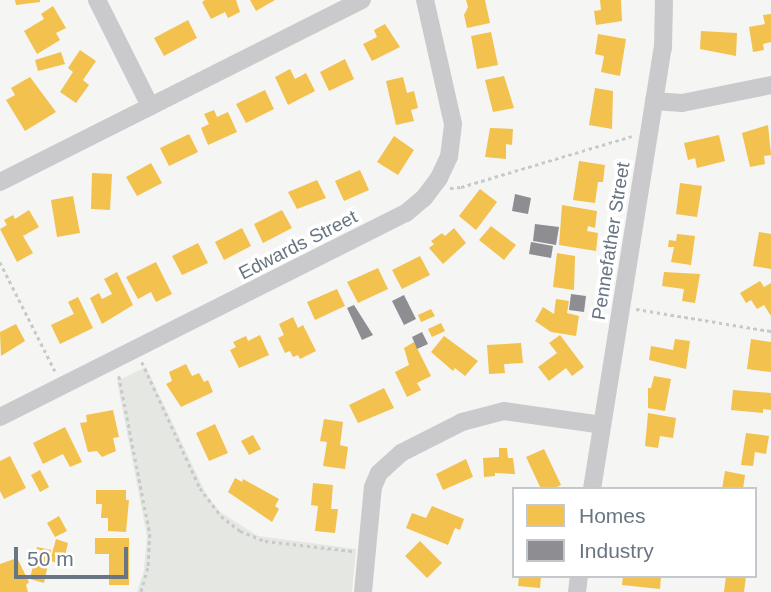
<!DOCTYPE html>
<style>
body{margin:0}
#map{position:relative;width:771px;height:592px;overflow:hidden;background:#f5f5f4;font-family:Helvetica,sans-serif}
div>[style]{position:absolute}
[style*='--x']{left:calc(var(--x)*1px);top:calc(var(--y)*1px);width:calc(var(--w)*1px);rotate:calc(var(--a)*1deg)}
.green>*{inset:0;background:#e4e7e2}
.homes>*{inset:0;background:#f2c14e}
.industry>*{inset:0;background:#8d8d92}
.path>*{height:2.5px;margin-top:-1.25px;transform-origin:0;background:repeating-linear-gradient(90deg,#c8c9ca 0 3.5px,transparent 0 7px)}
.minor>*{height:18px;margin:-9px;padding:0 9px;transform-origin:9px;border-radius:9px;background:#cacacc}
span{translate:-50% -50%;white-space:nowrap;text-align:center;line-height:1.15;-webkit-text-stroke:7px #fff;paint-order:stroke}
.street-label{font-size:19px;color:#687582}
.legend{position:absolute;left:512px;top:487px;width:245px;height:91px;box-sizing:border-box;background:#fff;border:2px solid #c3c8cd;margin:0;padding:9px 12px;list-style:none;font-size:21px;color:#687582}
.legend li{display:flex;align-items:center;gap:14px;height:35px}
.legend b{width:35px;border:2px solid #c3c8cd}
.scale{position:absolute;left:14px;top:547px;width:114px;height:32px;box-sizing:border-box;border:4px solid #687582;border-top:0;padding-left:9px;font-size:21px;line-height:24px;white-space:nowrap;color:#687582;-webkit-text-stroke:5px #fff;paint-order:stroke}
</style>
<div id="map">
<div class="green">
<i style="clip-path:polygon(146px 367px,206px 494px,220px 512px,258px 536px,356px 549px,352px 592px,137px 592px,144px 570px,147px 536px,117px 381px)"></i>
</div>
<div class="homes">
<i style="clip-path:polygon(15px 0,40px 0,40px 2px,16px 5px)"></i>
<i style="clip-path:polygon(205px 0,236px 0,240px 12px,228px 18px,225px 12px,211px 19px,202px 2px)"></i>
<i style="clip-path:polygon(250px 0,275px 0,256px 11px)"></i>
<i style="clip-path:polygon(466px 0,485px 0,490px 23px,467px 28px,464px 15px,468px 7px)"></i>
<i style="clip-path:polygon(600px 0,621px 0,622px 21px,596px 25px,594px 11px,601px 10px)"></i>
<i style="clip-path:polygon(53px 6px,66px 28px,56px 33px,60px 40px,37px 54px,24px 31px,44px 19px,41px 14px)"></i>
<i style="clip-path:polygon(771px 14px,771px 42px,763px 44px,764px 50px,753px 52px,749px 27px,765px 24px,763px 15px)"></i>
<i style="clip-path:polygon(188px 20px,197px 38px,164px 56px,154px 38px)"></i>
<i style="clip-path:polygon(385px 24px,400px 47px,372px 61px,363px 44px,377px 37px,374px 30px)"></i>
<i style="clip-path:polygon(701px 31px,737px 33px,736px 56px,700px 49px)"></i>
<i style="clip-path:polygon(491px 32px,498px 65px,477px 69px,471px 36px)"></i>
<i style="clip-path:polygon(598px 34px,626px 39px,620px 76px,601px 72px,604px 56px,595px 54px)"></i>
<i style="clip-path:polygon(80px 50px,96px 61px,83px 80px,89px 85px,76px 103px,60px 92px,73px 72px,68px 68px)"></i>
<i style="clip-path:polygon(61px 52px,65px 64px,38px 71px,35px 60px)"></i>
<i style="clip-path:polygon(345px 59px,354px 79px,329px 91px,320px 72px)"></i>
<i style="clip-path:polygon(290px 69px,295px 79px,306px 73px,315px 91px,288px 105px,275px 77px)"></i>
<i style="clip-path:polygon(504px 76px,514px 108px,493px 112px,485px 80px)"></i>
<i style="clip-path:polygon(30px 77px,56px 112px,25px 131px,6px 100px,15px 95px,11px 88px)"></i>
<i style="clip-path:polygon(403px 77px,407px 93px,414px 91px,418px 108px,411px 110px,414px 121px,396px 125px,386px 81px)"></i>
<i style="clip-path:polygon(595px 88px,613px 91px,612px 129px,589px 125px)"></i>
<i style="clip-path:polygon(265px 90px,274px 109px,246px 123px,236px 104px)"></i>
<i style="clip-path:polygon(214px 110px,217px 117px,228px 112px,237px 132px,208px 145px,201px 128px,209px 124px,204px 114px)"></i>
<i style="clip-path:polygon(768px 125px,771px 155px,764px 156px,765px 164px,750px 167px,742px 133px)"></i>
<i style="clip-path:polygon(490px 128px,513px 129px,512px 145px,506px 144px,506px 159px,485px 157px)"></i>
<i style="clip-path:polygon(189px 134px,198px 152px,169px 166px,160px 148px)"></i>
<i style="clip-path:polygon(719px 135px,725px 161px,697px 168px,695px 158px,688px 160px,684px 143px)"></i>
<i style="clip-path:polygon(394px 136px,414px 150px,398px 175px,377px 162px)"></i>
<i style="clip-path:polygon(579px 161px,605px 165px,603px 182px,598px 182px,595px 203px,573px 200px)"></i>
<i style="clip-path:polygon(151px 163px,162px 183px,137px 196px,126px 177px)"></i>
<i style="clip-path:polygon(360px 170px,369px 190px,344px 201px,335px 181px)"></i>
<i style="clip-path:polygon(92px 173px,112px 174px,110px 210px,91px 209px)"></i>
<i style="clip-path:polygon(317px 180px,326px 198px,297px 209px,288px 192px)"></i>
<i style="clip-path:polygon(680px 183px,702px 186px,697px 217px,676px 214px)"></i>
<i style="clip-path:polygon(480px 189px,497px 202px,476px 230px,459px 216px)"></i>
<i style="clip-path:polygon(73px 196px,80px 233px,57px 237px,51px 200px)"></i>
<i style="clip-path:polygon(562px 205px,597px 211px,595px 228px,588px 226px,587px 231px,598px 233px,596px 251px,559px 245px)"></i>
<i style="clip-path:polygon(29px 210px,39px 227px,23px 236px,33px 253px,17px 262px,0 229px,7px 225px,4px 220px,13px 215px,15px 219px)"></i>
<i style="clip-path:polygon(282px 210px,292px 228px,263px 243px,254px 224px)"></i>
<i style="clip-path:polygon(491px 226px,516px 245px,504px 260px,479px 240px)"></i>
<i style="clip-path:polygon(242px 228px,251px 246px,224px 260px,215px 242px)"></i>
<i style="clip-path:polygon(454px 228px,466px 243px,443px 264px,429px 248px,434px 244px,431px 241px,442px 233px,445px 236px)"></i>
<i style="clip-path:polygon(759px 232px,771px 234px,771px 269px,753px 266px)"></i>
<i style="clip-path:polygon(677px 234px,695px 236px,691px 265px,671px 262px,674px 247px,668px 247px,669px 240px,676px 241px)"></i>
<i style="clip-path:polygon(198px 243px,208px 263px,182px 275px,172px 256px)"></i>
<i style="clip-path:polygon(557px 253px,575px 256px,574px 290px,553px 287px)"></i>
<i style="clip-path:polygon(420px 256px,430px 275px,402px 289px,392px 270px)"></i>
<i style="clip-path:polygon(156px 262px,172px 294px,156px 302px,151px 292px,138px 299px,126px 277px)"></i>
<i style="clip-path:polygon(378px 268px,388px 289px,358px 303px,347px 282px)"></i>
<i style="clip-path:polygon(117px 272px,133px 305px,102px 324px,90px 298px,99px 293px,102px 299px,112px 294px,104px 279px)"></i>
<i style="clip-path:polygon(664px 272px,700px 274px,695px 303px,682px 301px,684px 289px,662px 286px)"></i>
<i style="clip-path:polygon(760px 281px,764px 287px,771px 283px,771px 316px,764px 305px,757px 309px,751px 300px,746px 303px,740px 293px)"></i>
<i style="clip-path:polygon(337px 289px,345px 306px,315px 320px,307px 302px)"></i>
<i style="clip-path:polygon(78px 297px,93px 328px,60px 344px,51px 325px,74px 314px,68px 302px)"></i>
<i style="clip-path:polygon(556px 299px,569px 301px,567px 313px,579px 316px,576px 336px,551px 332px,535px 321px,543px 307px,554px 314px)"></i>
<i style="clip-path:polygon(431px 309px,435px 316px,421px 322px,418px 315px)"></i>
<i style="clip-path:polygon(293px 317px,298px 328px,303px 325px,316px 351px,300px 359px,298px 355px,293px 357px,290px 351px,285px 353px,278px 338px,284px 335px,279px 324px)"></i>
<i style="clip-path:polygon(441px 323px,445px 331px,432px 337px,428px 329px)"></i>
<i style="clip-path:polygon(16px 324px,25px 341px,1px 356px,0 332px)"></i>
<i style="clip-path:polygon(260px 335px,269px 355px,239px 368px,230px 350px,236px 347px,233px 342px,246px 336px,248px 341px)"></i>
<i style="clip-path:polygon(560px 335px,584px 367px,572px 376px,566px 368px,549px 381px,538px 367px,557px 353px,549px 343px)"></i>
<i style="clip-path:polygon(444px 336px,478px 361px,465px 376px,455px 368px,453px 371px,431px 352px)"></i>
<i style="clip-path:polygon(675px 339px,690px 341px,686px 369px,649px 360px,651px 346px,673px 350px)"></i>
<i style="clip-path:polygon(751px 339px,771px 342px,771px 372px,747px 369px)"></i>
<i style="clip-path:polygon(414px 342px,431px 376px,417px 383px,421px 390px,407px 397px,395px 372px,409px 365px,404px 348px)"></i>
<i style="clip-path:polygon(521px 343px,523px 363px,504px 364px,505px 373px,489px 374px,487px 345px)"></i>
<i style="clip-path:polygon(186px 364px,192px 376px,199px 373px,204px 382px,208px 380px,213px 392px,181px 407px,166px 384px,172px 381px,169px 372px)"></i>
<i style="clip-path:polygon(654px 376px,671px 379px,665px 411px,648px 408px,648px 388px,651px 388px)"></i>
<i style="clip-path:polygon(384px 388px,394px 408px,358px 423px,349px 405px)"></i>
<i style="clip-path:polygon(733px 390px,771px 393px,771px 410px,763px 409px,763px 413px,731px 410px)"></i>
<i style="clip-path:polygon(113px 410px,119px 437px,113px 438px,116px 451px,102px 457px,97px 451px,88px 452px,80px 423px,87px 422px,86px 415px)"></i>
<i style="clip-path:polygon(648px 413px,676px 418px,673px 438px,660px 436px,658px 448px,645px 446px)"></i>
<i style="clip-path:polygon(324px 419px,343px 422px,340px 445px,348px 447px,345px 469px,323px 466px,327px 442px,320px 441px)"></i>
<i style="clip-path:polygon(215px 424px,228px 453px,209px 461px,196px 433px)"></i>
<i style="clip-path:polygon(65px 427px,82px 462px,70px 467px,63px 454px,43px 464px,33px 443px)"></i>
<i style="clip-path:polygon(746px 433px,769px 436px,766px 454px,755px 452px,753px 466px,741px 465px)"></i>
<i style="clip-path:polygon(253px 435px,261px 449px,249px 455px,241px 441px)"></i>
<i style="clip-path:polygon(499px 448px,507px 448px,508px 458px,513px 458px,515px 474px,495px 473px,495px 476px,484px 477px,483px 458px,499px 457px)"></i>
<i style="clip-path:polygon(544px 449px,561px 485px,552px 489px,541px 489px,526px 457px)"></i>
<i style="clip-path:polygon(10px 456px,26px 488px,4px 499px,0 491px,0 461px)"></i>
<i style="clip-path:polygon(466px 459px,473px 477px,443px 490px,436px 474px)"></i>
<i style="clip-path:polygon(40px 470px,49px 487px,40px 492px,31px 475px)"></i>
<i style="clip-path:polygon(725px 471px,745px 475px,743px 489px,722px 489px)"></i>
<i style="clip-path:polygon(235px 478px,242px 482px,243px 479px,279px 499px,275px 506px,279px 509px,272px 522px,228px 492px)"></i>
<i style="clip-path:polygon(313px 483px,333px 485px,331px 509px,338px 509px,335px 533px,315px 531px,318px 506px,311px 505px)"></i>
<i style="clip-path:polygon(96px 490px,126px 490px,126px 500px,129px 500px,126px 532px,108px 531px,108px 518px,101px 518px,102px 504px,96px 504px)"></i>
<i style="clip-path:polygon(432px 506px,464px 519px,460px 530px,455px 528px,448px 545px,406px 528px,412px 513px,426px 518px)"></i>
<i style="clip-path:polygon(59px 516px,67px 531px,55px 537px,47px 523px)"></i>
<i style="clip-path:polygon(95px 538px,129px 538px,129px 585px,109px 585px,109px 554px,95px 554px)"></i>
<i style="clip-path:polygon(56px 539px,68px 543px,63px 564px,50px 561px)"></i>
<i style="clip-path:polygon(420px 541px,442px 563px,427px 578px,405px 556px)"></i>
<i style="clip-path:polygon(37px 547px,51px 550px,44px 583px,30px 579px)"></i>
<i style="clip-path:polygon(17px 558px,29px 582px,26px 585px,28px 592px,0 592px,0 564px)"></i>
<i style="clip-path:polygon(519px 576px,541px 576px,540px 588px,518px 586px)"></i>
<i style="clip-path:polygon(623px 576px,661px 576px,660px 589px,622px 585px)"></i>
<i style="clip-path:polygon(726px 576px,746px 576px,744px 592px,724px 592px)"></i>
</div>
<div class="industry">
<i style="clip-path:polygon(515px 194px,531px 198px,528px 214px,512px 211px)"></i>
<i style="clip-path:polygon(535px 224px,559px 227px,556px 245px,533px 241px)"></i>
<i style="clip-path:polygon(531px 242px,553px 246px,551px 258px,529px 254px)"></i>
<i style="clip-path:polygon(571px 294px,586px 296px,584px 312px,569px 310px)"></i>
<i style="clip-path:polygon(404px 295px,416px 319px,404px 325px,392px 301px)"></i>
<i style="clip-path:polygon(354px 305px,373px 335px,362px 340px,347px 308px)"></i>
<i style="clip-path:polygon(422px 332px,428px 344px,417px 349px,412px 337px)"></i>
</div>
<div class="path">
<i style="--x:450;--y:188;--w:11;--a:-5"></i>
<i style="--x:461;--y:187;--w:178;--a:-16.6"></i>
<i style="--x:0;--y:262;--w:122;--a:63.2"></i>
<i style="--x:636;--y:309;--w:137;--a:9.3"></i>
<i style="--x:142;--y:362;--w:139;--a:65.3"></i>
<i style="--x:200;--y:488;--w:35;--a:53"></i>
<i style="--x:221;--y:516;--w:24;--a:38"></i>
<i style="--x:240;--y:531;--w:27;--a:22"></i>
<i style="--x:265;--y:541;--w:88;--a:6.6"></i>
<i style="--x:119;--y:376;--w:161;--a:78.9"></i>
<i style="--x:150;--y:534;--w:34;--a:93"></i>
<i style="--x:148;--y:568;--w:25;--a:106"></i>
</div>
<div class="minor">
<i style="--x:97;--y:0;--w:119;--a:63.4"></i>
<i style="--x:654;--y:101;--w:28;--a:4"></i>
<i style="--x:682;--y:103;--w:91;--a:-11.4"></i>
<i style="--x:0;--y:182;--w:405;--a:-26.7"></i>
<i style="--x:0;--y:417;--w:454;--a:-26.7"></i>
<i style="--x:406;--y:213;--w:23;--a:-40"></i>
<i style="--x:424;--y:198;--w:25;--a:-53"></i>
<i style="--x:439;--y:178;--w:23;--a:-65"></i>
<i style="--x:449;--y:157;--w:33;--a:-83"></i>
<i style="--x:453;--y:124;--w:127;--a:-102.7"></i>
<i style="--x:592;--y:489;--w:447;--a:-80.9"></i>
<i style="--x:663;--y:48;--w:48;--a:-88.8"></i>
<i style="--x:363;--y:592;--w:105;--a:-84.6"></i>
<i style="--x:373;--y:487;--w:15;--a:-67"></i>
<i style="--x:379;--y:473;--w:30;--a:-42"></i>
<i style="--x:401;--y:453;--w:68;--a:-26.9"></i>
<i style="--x:462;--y:422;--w:43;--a:-14.7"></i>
<i style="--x:504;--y:411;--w:99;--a:8.1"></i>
<i style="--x:577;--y:592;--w:16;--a:-83"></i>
</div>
<div class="street-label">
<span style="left:611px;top:241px;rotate:-81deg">Pennefather Street</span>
<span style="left:298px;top:245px;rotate:-27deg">Edwards Street</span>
</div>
<ul class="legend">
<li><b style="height:19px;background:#f2c14e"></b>Homes</li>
<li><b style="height:19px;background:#8d8d92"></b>Industry</li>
</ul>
<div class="scale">50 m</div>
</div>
